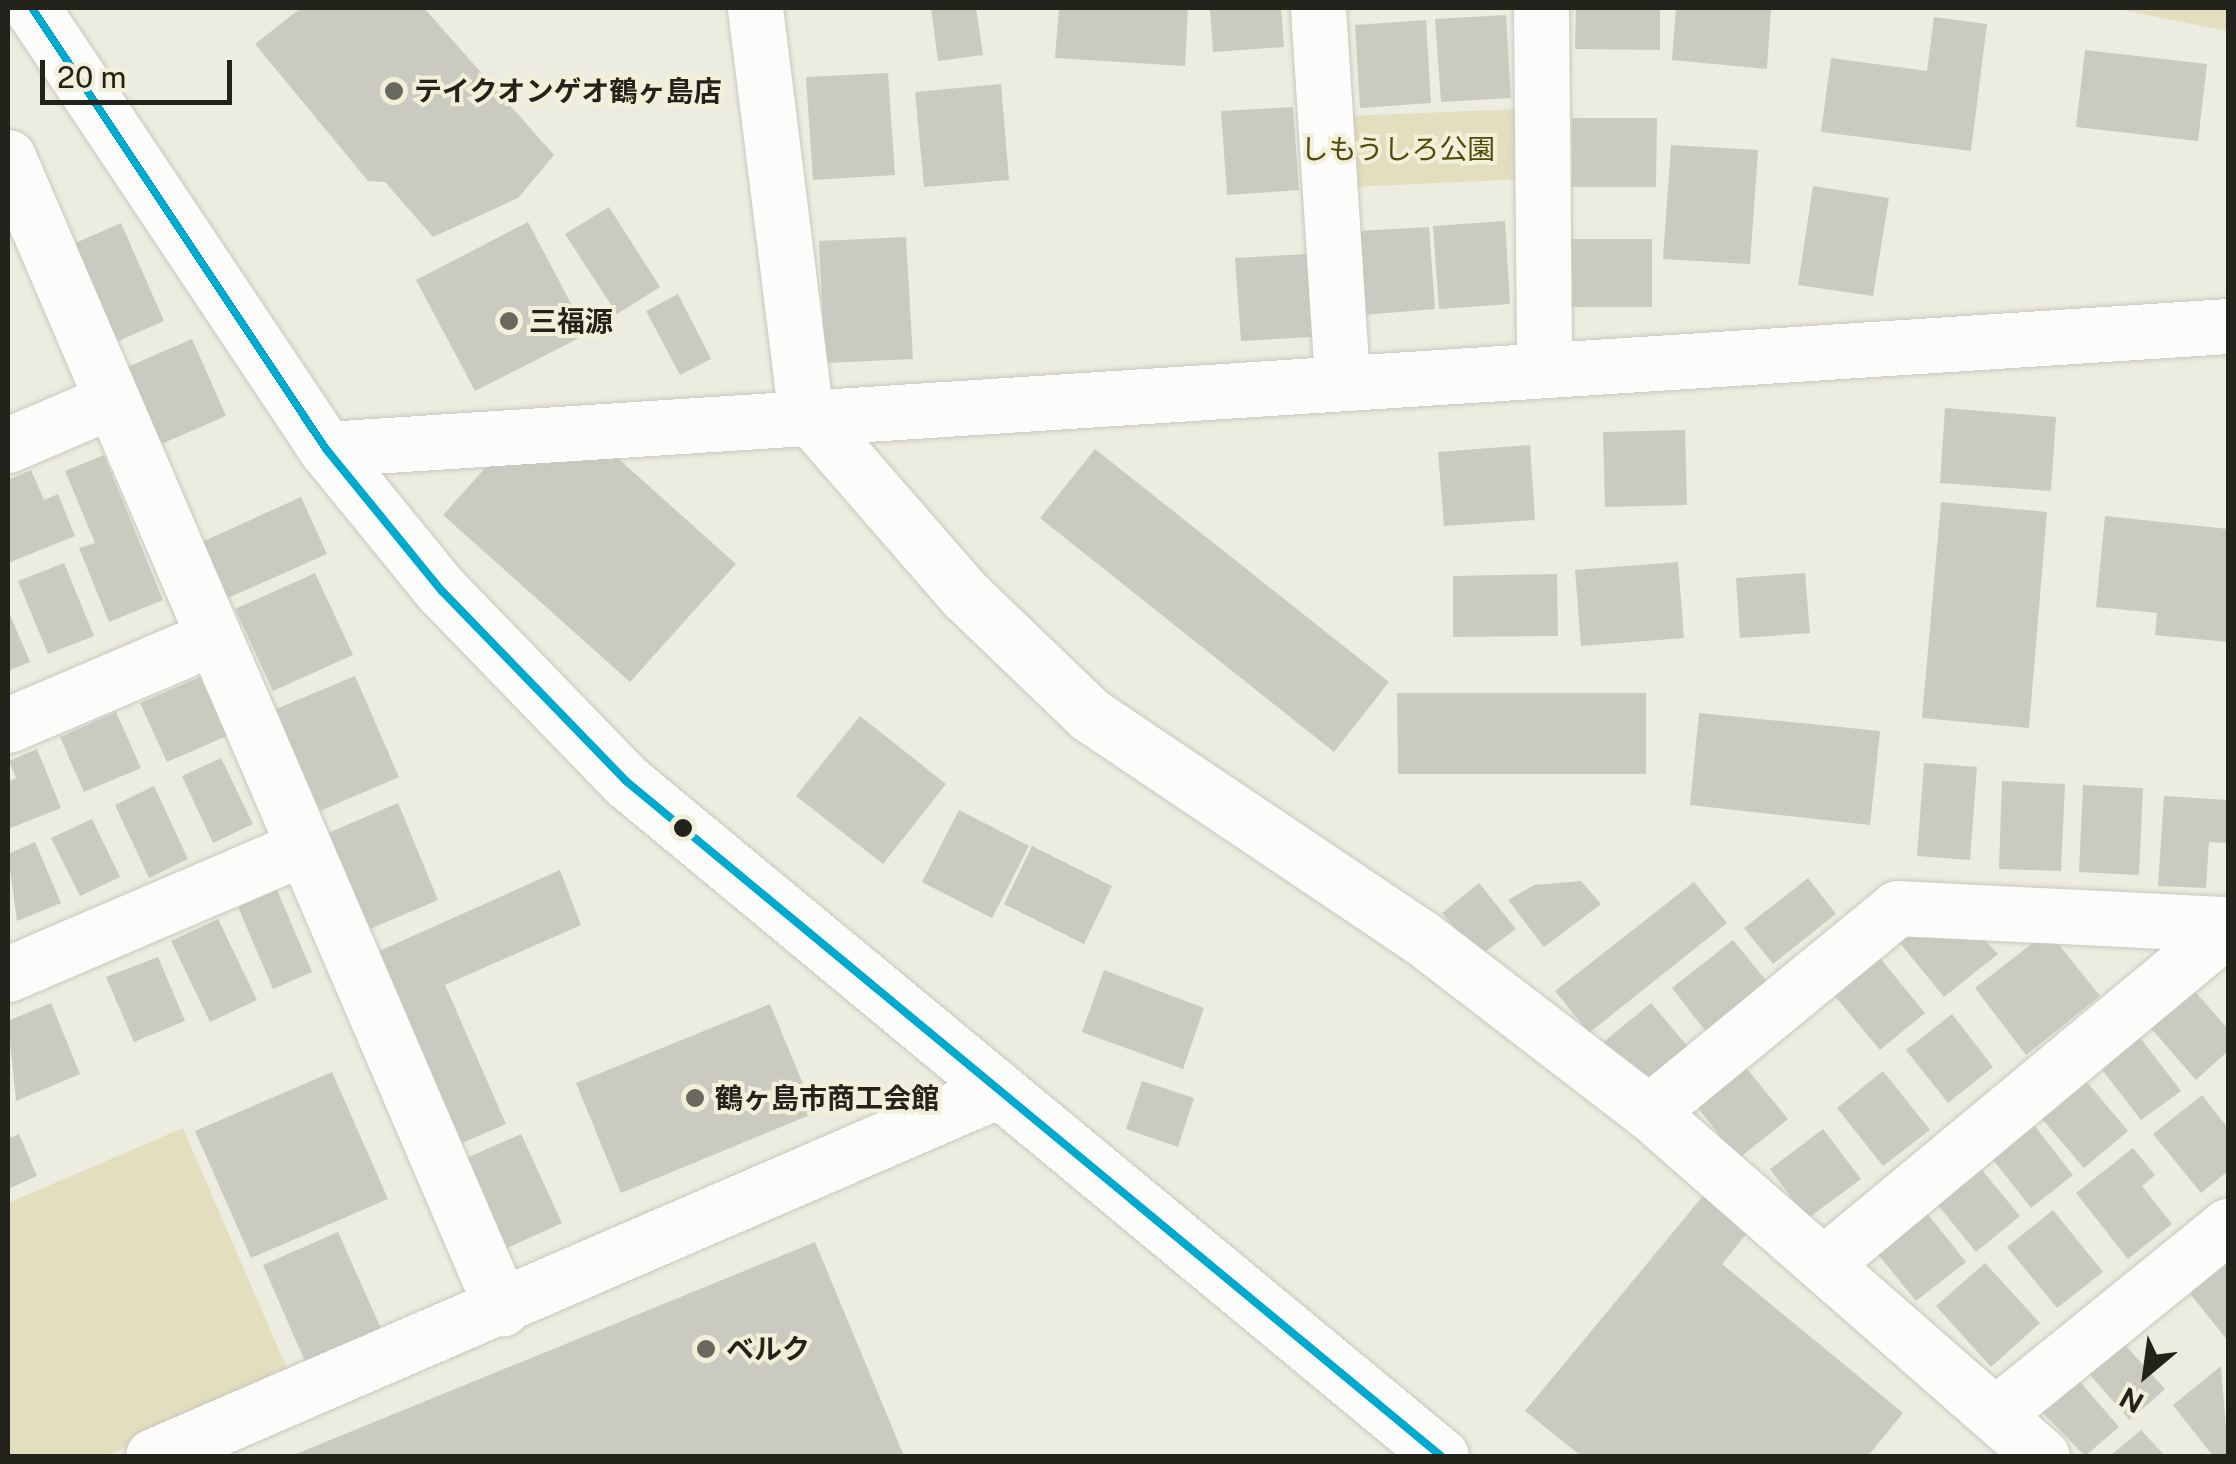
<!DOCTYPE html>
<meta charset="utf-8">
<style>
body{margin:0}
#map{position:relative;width:2236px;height:1464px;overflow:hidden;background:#edece0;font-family:"Public Sans","Noto Sans JP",sans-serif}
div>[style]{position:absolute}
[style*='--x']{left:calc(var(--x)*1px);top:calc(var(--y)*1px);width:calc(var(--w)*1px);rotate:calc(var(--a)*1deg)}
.green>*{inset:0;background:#e3debe}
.building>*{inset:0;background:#cbcac1}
.roads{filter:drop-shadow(0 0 2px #c8c7be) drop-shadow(0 0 2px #c8c7be)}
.street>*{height:55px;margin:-27.5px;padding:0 27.5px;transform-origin:27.5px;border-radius:27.5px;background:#fcfcfa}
.secondary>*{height:55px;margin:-27.5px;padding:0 27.5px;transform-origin:27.5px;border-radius:27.5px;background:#fcfcfa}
.bus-1>*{height:8px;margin:-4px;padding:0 4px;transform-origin:4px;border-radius:4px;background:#00a9ce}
.dots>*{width:28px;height:28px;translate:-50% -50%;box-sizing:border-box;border:5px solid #f3f0da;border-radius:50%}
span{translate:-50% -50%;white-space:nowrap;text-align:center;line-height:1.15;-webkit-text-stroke:8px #f3f0da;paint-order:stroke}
.poi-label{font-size:28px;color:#24231b;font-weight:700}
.left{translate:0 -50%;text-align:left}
.park-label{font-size:28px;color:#52490a}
.frame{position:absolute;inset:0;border:10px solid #24231b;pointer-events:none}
.north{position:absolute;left:2096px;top:1324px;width:100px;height:100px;-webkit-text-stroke:8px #f3f0da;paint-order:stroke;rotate:209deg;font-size:28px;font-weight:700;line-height:40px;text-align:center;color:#24231b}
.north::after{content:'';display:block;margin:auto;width:35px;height:45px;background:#24231b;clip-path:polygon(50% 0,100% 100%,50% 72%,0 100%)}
.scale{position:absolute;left:40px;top:60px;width:192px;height:45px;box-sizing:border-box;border:5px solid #24231b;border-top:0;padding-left:12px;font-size:30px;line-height:35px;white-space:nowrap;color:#24231b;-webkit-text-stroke:8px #f3f0da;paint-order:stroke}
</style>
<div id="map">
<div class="green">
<i style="clip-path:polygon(2113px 8px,2228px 8px,2228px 31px)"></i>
<i style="clip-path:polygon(1522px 109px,1526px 179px,1349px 187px,1346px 116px)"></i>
<i style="clip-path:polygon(183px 1128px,291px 1378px,105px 1456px,8px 1456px,8px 1203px)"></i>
</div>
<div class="building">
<i style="clip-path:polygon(301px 8px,424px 8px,554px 155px,518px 198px,433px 237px,385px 182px,368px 181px,255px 44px)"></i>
<i style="clip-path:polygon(931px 8px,976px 8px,983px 55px,938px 61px)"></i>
<i style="clip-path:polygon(1059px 8px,1188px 8px,1185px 66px,1055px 58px)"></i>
<i style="clip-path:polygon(1210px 8px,1281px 8px,1284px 47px,1213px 52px)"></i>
<i style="clip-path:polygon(1576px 8px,1660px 8px,1660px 50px,1575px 49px)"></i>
<i style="clip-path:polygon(1676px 8px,1771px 8px,1767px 69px,1672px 60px)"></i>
<i style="clip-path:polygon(1506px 15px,1511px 98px,1441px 102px,1435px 19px)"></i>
<i style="clip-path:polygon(1934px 17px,1987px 24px,1971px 151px,1821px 132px,1831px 58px,1927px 71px)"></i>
<i style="clip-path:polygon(1426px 20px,1431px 103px,1360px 108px,1355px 25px)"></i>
<i style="clip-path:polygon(2085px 50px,2207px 64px,2198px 141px,2076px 127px)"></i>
<i style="clip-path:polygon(888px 73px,895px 175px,813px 180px,806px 77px)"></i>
<i style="clip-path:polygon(1001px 84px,1009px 180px,924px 187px,915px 92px)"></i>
<i style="clip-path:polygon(1293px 107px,1299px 190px,1227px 195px,1221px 111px)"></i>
<i style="clip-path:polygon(1572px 118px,1657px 118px,1656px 187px,1572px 187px)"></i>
<i style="clip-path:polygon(1671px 145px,1758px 150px,1750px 264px,1663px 259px)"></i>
<i style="clip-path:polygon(1813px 186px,1889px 198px,1873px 296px,1798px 285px)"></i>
<i style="clip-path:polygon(609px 207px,660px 287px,617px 314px,565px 234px)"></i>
<i style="clip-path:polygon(1505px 221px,1510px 304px,1439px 309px,1433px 226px)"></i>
<i style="clip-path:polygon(528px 222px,587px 334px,475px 391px,416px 280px)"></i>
<i style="clip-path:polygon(121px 223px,164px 321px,116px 342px,73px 244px)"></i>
<i style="clip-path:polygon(1429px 227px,1435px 309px,1364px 315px,1358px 231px)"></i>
<i style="clip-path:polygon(906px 237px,913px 359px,825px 363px,819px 241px)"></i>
<i style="clip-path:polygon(1567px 239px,1652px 239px,1652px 307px,1568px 307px)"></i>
<i style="clip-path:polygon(1307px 254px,1312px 337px,1241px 341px,1235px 258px)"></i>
<i style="clip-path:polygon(678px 294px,711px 359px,680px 375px,646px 311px)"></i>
<i style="clip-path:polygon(192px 339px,226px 416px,159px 445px,125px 368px)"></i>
<i style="clip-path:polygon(1945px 408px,2056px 417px,2051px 491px,1940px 483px)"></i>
<i style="clip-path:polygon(1685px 430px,1687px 505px,1605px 507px,1603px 432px)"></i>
<i style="clip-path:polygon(603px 445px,736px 564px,630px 682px,443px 515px,505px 446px)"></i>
<i style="clip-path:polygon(1530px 445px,1535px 520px,1444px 526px,1438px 452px)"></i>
<i style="clip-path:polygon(1095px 449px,1389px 682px,1334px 752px,1040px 518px)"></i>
<i style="clip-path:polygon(104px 455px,163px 600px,109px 622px,79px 548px,95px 543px,65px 471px)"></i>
<i style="clip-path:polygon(31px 470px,44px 500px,58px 494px,75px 536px,8px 563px,8px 480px)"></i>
<i style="clip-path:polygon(301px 497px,327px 554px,228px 598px,202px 542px)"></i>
<i style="clip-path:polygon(1941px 502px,2047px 512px,2029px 728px,1922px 718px)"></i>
<i style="clip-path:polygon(2105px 516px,2228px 529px,2228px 642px,2155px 635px,2157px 613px,2096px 607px)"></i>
<i style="clip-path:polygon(1678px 562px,1684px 638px,1581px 646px,1575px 570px)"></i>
<i style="clip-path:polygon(64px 563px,94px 636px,48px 654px,18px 581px)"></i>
<i style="clip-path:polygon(315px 573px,353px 655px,273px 691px,235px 609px)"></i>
<i style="clip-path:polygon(1805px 573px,1810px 633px,1740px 638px,1736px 578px)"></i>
<i style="clip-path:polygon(1557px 574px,1558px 636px,1453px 637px,1453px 576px)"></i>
<i style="clip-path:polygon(8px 610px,30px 662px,8px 671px)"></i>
<i style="clip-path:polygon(355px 676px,399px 777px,320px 811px,276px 709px)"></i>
<i style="clip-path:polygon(200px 677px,227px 736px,167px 762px,140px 703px)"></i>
<i style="clip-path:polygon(1397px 693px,1646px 693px,1646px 774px,1398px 774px)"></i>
<i style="clip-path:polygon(116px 712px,141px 768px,84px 792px,60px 737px)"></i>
<i style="clip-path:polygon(1699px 713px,1880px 731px,1870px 825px,1690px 805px)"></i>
<i style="clip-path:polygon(860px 716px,946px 784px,883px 864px,796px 796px)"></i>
<i style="clip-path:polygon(37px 749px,61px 808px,8px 829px,8px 782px,16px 778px,9px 761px)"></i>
<i style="clip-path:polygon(221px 758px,253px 824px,213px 843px,182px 776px)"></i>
<i style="clip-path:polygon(1924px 763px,1977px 767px,1970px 860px,1917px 856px)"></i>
<i style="clip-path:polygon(2002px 781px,2065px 784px,2061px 871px,1999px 869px)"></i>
<i style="clip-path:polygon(2083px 785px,2143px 788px,2139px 875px,2079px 872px)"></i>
<i style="clip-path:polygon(154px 786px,188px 859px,149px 878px,115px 805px)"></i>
<i style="clip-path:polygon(2164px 796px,2228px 800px,2228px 843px,2209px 842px,2206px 888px,2158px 886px)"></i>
<i style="clip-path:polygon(398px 803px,438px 900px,370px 929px,328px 833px)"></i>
<i style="clip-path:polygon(959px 810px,1029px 846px,992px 918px,922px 882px)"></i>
<i style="clip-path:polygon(92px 819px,120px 877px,80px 896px,51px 838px)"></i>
<i style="clip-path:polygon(35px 842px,61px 903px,17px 921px,8px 854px)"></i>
<i style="clip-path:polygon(1032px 846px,1112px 886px,1084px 944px,1004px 904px)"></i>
<i style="clip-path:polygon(560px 870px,581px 925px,445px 985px,506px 1124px,462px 1143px,377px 952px)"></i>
<i style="clip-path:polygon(1808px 878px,1836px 914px,1773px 964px,1744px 928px)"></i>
<i style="clip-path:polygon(1581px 881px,1601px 904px,1544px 947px,1508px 900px,1534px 885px)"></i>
<i style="clip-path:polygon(1694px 882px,1727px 923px,1589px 1033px,1555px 991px)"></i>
<i style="clip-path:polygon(1479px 883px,1516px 929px,1478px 957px,1442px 913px)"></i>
<i style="clip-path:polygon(277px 890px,312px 972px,273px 989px,238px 907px)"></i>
<i style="clip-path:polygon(218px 919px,257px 1000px,210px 1022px,171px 941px)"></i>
<i style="clip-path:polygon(1925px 920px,1973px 928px,1998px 954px,1944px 997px,1899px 942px)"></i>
<i style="clip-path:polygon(2048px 931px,2100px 996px,2026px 1055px,1975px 988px)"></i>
<i style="clip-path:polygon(1733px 940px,1769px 984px,1707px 1033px,1672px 988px)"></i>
<i style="clip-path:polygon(158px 957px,185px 1021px,134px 1042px,106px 977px)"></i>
<i style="clip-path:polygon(1880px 958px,1925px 1013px,1880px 1050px,1834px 995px)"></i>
<i style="clip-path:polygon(1104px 970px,1204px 1008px,1183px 1069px,1082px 1032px)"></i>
<i style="clip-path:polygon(2193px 989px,2228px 1029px,2228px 1051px,2196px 1080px,2150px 1027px)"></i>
<i style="clip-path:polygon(51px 1003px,80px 1074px,16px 1101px,8px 1021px)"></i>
<i style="clip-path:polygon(1651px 1003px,1689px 1048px,1637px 1090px,1600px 1045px)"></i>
<i style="clip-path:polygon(770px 1004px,815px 1113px,621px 1193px,576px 1083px)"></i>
<i style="clip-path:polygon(1952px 1014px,1993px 1067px,1948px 1103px,1906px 1050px)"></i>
<i style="clip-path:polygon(2135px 1031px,2181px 1091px,2141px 1120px,2096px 1062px)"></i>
<i style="clip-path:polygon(1743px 1064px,1788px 1119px,1738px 1159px,1694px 1103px)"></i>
<i style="clip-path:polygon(1883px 1071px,1930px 1130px,1883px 1166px,1837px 1108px)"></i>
<i style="clip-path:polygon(332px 1072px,388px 1199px,251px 1258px,195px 1131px)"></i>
<i style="clip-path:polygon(2081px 1075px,2128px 1131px,2084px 1168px,2037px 1113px)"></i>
<i style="clip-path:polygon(1142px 1081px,1194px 1098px,1178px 1147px,1126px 1129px)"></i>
<i style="clip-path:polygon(2202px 1095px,2228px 1128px,2228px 1171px,2201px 1193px,2153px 1134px)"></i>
<i style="clip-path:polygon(2029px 1119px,2073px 1175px,2031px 1208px,1987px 1152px)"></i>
<i style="clip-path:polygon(1823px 1129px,1861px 1179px,1807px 1219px,1770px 1169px)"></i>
<i style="clip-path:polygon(19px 1134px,37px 1176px,8px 1189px,8px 1139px)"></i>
<i style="clip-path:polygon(521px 1134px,562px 1223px,503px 1250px,462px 1160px)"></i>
<i style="clip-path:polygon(2133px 1148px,2155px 1175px,2142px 1186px,2172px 1224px,2128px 1259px,2076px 1193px)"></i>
<i style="clip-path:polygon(1976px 1163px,2020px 1216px,1976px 1252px,1933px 1199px)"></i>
<i style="clip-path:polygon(1703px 1196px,1747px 1233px,1722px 1264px,1903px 1413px,1868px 1456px,1581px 1456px,1525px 1411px)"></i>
<i style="clip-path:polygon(1922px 1207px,1966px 1262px,1916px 1301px,1872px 1247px)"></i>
<i style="clip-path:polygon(2053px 1210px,2103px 1272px,2057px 1308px,2007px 1247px)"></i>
<i style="clip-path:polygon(338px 1232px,386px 1340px,310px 1373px,263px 1265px)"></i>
<i style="clip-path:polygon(815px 1242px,904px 1456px,291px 1456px)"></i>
<i style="clip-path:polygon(2228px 1248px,2228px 1341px,2183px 1285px)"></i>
<i style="clip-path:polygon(1985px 1263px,2040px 1323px,1991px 1367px,1936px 1306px)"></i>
<i style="clip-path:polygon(2116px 1335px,2165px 1389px,2130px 1420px,2082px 1366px)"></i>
<i style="clip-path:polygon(2221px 1366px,2228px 1456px,2213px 1456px,2173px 1405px)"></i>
<i style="clip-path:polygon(2075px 1376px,2119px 1427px,2085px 1456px,2038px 1408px)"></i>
<i style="clip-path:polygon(2141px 1430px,2165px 1456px,2110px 1456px)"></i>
</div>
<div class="roads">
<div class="street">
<i style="--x:755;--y:8;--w:406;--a:82.9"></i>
<i style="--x:805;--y:411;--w:245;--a:49"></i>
<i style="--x:966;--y:596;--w:172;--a:43.8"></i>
<i style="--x:1090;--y:715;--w:400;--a:33.9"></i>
<i style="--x:1422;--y:938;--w:286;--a:37.5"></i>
<i style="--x:1649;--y:1112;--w:522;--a:41.2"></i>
<i style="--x:1318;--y:8;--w:370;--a:86.3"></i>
<i style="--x:1541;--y:8;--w:358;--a:89.5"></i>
<i style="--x:8;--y:157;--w:1253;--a:66.77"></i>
<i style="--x:8;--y:445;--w:107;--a:-23.2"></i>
<i style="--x:8;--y:725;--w:222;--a:-23.1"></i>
<i style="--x:8;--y:974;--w:317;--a:-23.2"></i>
<i style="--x:1649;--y:1112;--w:321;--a:-39.4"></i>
<i style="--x:1897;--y:908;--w:331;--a:2.8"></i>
<i style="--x:1827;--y:1261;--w:521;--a:-39.71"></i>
<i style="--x:1998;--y:1412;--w:296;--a:-39"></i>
<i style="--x:153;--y:1456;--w:916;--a:-23.4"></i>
</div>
<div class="secondary">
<i style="--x:32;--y:8;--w:530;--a:56.31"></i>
<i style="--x:326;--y:449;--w:183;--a:50.8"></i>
<i style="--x:442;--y:591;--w:264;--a:45.9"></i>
<i style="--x:626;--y:781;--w:1058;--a:39.63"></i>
<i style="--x:326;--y:449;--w:1906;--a:-3.7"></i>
</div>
</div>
<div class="bus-1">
<i style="--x:32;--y:8;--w:530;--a:56.31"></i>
<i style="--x:326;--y:449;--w:183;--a:50.8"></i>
<i style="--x:442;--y:591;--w:264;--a:45.9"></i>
<i style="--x:626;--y:781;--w:1058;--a:39.63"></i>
</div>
<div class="dots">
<i style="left:394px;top:91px;background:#6a6960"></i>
<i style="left:509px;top:321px;background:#6a6960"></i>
<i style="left:683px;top:828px;background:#24231b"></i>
<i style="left:695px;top:1098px;background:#6a6960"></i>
<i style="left:706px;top:1349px;background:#6a6960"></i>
</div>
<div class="poi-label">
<span class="left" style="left:414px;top:91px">テイクオンゲオ鶴ヶ島店</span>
<span class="left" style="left:529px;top:321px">三福源</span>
<span class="left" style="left:715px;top:1098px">鶴ヶ島市商工会館</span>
<span class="left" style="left:726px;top:1349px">ベルク</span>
</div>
<div class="park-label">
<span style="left:1398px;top:149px">しもうしろ公園</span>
</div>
<div class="frame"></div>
<div class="north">N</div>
<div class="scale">20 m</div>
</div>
